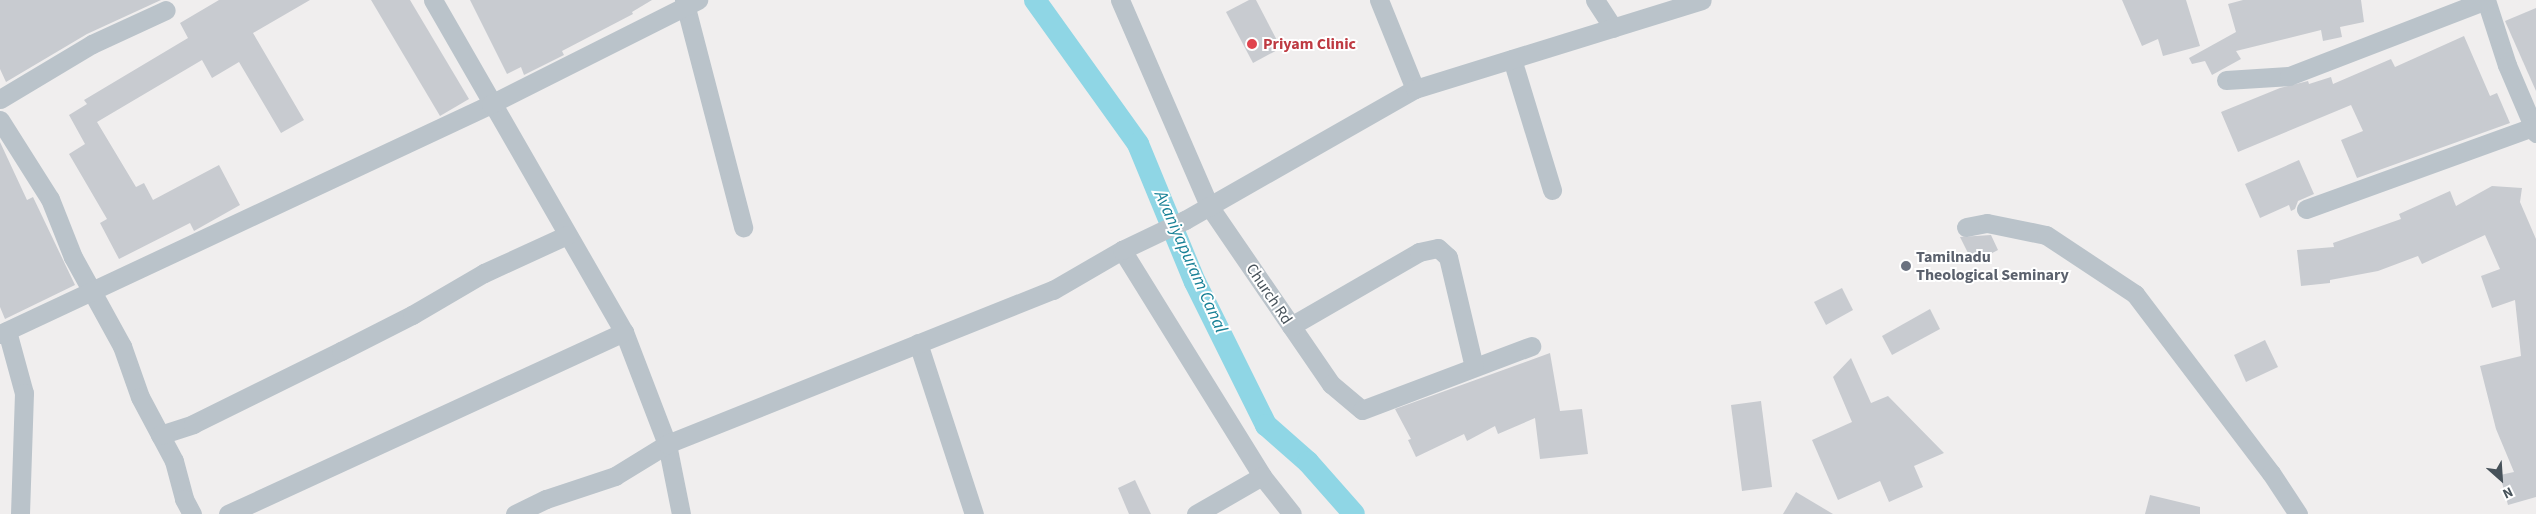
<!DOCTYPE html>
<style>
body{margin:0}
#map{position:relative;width:2536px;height:514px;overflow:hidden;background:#f0eeee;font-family:"Source Sans 3",sans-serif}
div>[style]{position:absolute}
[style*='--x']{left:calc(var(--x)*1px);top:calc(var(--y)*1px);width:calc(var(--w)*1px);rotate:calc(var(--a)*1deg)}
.canal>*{height:22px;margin:-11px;padding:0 11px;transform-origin:11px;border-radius:11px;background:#8fd6e5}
.building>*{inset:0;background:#c8cbd0}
.minor>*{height:19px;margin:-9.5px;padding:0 9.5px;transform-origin:9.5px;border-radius:9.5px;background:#bac3ca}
.dots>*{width:14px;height:14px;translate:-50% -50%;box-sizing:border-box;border:2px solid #fff;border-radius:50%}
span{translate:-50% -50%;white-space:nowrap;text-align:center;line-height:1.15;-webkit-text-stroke:4px #fff;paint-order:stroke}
.health-label{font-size:16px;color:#be3a42;font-weight:700}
.left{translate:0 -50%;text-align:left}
.worship-label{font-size:16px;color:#5b616d;font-weight:700}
.street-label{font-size:16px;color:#47525a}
.water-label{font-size:18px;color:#178096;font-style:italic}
.north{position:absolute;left:2476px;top:454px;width:50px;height:50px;-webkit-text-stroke:4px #fff;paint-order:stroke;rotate:154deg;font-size:14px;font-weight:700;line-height:20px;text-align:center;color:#47525a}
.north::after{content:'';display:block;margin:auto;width:18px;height:22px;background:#47525a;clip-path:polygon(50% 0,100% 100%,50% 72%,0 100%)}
</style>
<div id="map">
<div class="canal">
<i style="--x:1035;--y:0;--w:177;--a:54.4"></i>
<i style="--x:1138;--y:144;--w:149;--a:67.6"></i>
<i style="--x:1195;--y:282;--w:160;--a:63.6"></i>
<i style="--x:1266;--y:425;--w:56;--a:41.4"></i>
<i style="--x:1308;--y:462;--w:69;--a:48.5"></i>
</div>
<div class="building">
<i style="clip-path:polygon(0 0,161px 0,87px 34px,6px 82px,0 69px)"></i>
<i style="clip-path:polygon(219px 0,310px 0,253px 33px,304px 120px,281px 133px,239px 62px,212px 78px,202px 60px,97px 122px,136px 187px,144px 183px,153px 200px,219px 165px,240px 205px,194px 231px,190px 223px,119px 259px,100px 223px,107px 219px,69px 154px,85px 144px,69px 115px,87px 104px,84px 100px,188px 38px,180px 23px)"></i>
<i style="clip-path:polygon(371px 0,410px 0,469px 99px,440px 116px)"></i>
<i style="clip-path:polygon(470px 0,652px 0,632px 12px,633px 14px,562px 51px,564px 55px,524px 75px,521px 67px,507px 74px)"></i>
<i style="clip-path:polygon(1249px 0,1256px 0,1281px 48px,1253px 63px,1226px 12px)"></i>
<i style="clip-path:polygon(2122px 0,2186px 0,2200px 46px,2163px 56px,2158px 39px,2142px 46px)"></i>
<i style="clip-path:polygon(2243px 0,2361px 0,2364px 22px,2340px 27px,2342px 37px,2323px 41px,2321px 30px,2236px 51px,2241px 59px,2212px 75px,2205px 61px,2192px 64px,2189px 58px,2236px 32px,2228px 4px)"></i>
<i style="clip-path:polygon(2536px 8px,2536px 91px,2505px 21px)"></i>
<i style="clip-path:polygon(2464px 36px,2490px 96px,2497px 93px,2510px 123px,2357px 178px,2341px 140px,2363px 131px,2351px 105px,2238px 152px,2221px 112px,2280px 88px,2308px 81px,2309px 84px,2331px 77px,2333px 84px,2391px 59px,2395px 67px)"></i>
<i style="clip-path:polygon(0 142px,27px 200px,33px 197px,75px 285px,5px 319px,0 307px)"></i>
<i style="clip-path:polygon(2299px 160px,2314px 194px,2298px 201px,2295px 209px,2291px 211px,2289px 205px,2260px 218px,2245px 184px)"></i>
<i style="clip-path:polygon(2492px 186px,2522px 188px,2520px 202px,2536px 239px,2536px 497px,2508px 505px,2500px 475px,2514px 472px,2496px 429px,2480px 366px,2521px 356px,2515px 300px,2492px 308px,2481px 276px,2500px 269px,2485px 235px,2422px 264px,2418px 256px,2378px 271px,2330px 280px,2330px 283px,2301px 286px,2297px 250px,2334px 247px,2333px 243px,2401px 219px,2399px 214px,2450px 191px,2456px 206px)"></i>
<i style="clip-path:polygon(1991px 235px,1998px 250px,1973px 263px,1960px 237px)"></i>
<i style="clip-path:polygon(1842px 288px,1853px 310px,1826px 325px,1814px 302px)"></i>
<i style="clip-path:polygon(1930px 309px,1940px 329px,1892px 355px,1882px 336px)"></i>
<i style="clip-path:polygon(2265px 340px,2278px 367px,2246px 382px,2234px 355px)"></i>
<i style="clip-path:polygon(1550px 353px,1560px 411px,1582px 409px,1588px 454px,1540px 459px,1535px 418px,1498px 434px,1495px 426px,1467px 441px,1464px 434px,1416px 457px,1408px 440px,1411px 439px,1395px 409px)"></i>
<i style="clip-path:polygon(1851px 358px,1871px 403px,1888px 396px,1944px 453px,1914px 466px,1923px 487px,1889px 502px,1880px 481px,1838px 500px,1812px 440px,1852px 422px,1833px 377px)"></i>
<i style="clip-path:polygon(1761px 401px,1772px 487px,1742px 491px,1731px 405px)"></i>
<i style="clip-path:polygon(1135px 480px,1151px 514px,1129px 514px,1118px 488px)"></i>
<i style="clip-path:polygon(1796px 492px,1833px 514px,1783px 514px)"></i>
<i style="clip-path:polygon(2150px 495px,2200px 507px,2200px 514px,2145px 514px)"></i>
</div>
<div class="minor">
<i style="--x:433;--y:0;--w:383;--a:60.1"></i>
<i style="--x:624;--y:332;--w:120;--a:69"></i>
<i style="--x:667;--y:444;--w:71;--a:78.7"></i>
<i style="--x:684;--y:0;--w:235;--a:75.4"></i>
<i style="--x:1120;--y:0;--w:224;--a:66.6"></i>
<i style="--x:1209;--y:206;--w:216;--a:55.6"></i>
<i style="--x:1331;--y:384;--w:40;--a:40"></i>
<i style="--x:1362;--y:410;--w:181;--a:-20.7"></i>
<i style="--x:1379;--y:0;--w:96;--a:68"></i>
<i style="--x:1595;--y:0;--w:33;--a:57"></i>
<i style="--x:2486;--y:0;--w:68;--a:72.1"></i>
<i style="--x:2507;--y:65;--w:74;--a:66.9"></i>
<i style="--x:1512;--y:59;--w:137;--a:73"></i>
<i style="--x:2226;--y:80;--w:63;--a:-3.6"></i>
<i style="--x:2289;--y:76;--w:211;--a:-21.1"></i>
<i style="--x:0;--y:99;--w:107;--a:-30.9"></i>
<i style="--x:92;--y:44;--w:81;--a:-24.7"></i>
<i style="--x:0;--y:120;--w:93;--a:57.7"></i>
<i style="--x:50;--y:199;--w:62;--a:68.4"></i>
<i style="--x:73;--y:257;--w:102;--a:61.2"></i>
<i style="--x:122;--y:346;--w:54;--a:70.6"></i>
<i style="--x:140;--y:397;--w:72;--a:62"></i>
<i style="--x:174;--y:461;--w:39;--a:75"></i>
<i style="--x:184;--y:499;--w:17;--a:62"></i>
<i style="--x:2306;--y:209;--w:240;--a:-19.9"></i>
<i style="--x:1966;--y:227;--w:21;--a:-11"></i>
<i style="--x:1987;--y:223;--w:60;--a:11.5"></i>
<i style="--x:2046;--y:235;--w:107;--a:33.5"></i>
<i style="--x:2135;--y:294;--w:225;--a:52.8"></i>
<i style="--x:2271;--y:473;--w:49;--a:56.6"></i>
<i style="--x:1122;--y:250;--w:266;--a:58.2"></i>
<i style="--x:1262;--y:476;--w:48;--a:51.7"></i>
<i style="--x:1291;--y:326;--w:148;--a:-30"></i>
<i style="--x:1419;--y:252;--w:19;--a:-12"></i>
<i style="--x:1438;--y:248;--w:13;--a:42"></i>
<i style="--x:1448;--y:257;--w:113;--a:76.7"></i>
<i style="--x:7;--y:331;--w:64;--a:74.7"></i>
<i style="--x:24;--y:393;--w:121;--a:91.9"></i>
<i style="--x:0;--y:334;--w:542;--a:-25.1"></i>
<i style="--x:491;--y:104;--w:232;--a:-26.7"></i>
<i style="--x:918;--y:343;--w:180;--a:71.9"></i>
<i style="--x:160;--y:435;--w:35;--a:-18"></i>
<i style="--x:193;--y:424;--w:165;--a:-26.3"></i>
<i style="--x:341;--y:351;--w:80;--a:-26.9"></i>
<i style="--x:412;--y:315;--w:83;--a:-30.3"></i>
<i style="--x:484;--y:273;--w:91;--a:-24.6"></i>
<i style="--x:228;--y:514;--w:436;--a:-24.7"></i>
<i style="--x:515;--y:514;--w:34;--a:-26"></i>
<i style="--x:546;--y:499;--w:73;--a:-18.4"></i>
<i style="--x:615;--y:476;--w:61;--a:-31.6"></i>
<i style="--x:667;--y:444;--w:416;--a:-21.8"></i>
<i style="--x:1053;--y:290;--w:80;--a:-30.1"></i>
<i style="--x:1122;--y:250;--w:70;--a:-25.5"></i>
<i style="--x:1185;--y:220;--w:265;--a:-29.7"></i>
<i style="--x:1415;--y:89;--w:300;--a:-17.2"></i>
<i style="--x:1196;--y:514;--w:76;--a:-29.9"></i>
</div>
<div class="dots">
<i style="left:1252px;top:44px;background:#e0444e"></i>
<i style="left:1906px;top:266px;background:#6b7280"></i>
</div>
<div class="health-label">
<span class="left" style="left:1263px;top:44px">Priyam Clinic</span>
</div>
<div class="worship-label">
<span class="left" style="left:1916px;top:266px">Tamilnadu<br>Theological Seminary</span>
</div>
<div class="street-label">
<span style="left:1269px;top:294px;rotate:56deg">Church Rd</span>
</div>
<div class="water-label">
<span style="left:1190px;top:262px;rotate:66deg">Avaniyapuram Canal</span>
</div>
<div class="north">N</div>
</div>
